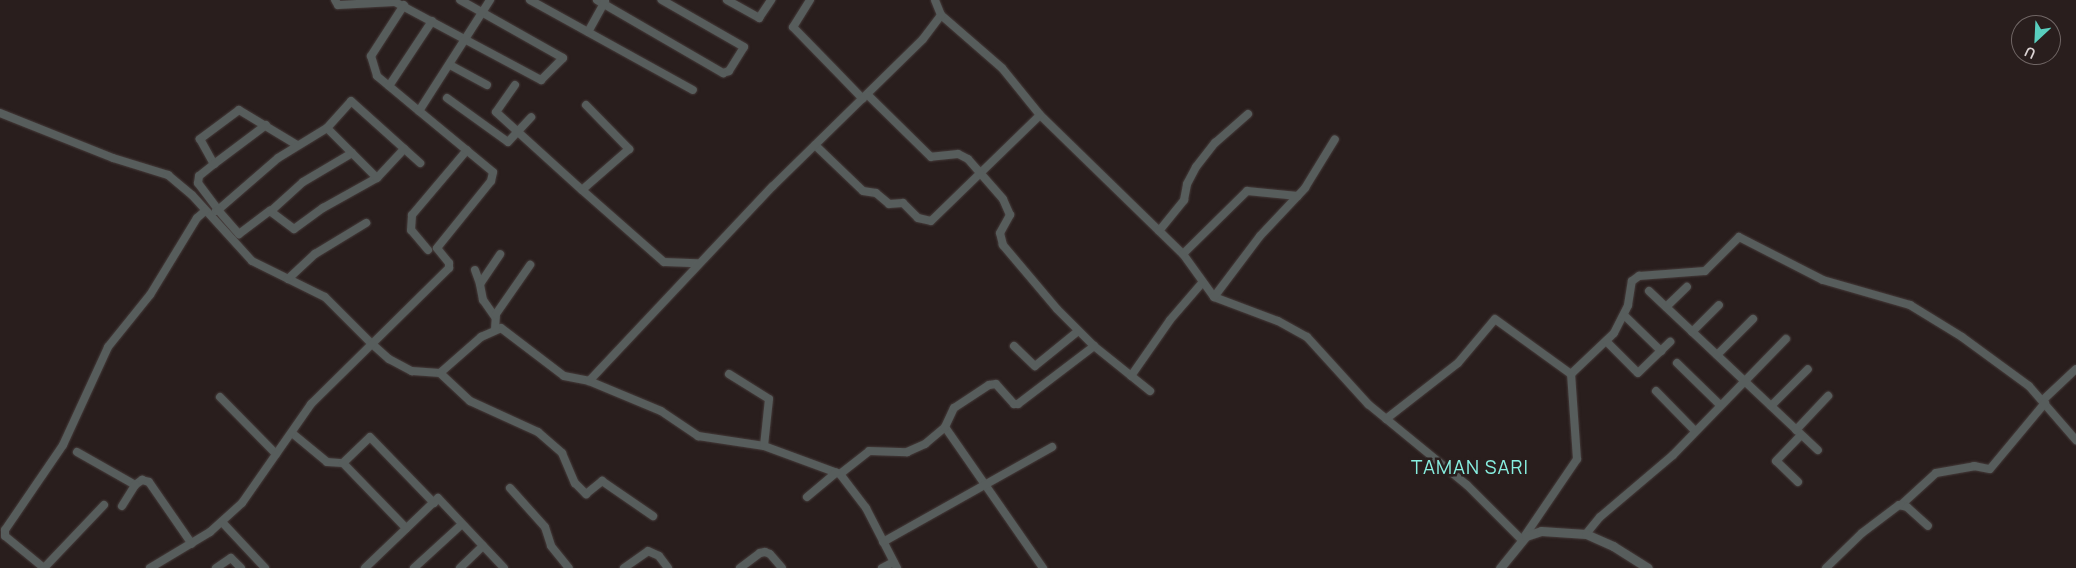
<!DOCTYPE html>
<style>
body{margin:0}
#map{position:relative;width:2076px;height:568px;overflow:hidden;background:#291e1d;font-family:Manrope,sans-serif}
div>[style]{position:absolute}
[style*='--x']{left:calc(var(--x)*1px);top:calc(var(--y)*1px);width:calc(var(--w)*1px);rotate:calc(var(--a)*1deg)}
.roads{filter:drop-shadow(0 0 1px #453b3a) drop-shadow(0 0 1px #453b3a)}
.minor>*{height:8px;margin:-4px;padding:0 4px;transform-origin:4px;border-radius:4px;background:#575d5c}
.tertiary>*{height:9px;margin:-4.5px;padding:0 4.5px;transform-origin:4.5px;border-radius:4.5px;background:#575d5c}
span{translate:-50% -50%;white-space:nowrap;text-align:center;line-height:1.15;-webkit-text-stroke:5px #291e1d;paint-order:stroke}
.quarter-label{font-size:19px;color:#87efe0;letter-spacing:1px}
.north{position:absolute;left:2011px;top:15px;width:50px;height:50px;box-sizing:border-box;background:#291e1d;border:1px solid #706665;border-radius:50%;rotate:205deg;font-size:14px;font-weight:700;line-height:20px;text-align:center;color:#dad2d2}
.north::after{content:'';display:block;margin:auto;width:18px;height:22px;background:#59cebe;clip-path:polygon(50% 0,100% 100%,50% 72%,0 100%)}
</style>
<div id="map">
<div class="roads">
<div class="minor">
<i style="--x:335;--y:0;--w:6;--a:59"></i>
<i style="--x:338;--y:5;--w:57;--a:-3"></i>
<i style="--x:395;--y:2;--w:166;--a:28.1"></i>
<i style="--x:541;--y:80;--w:31;--a:-45"></i>
<i style="--x:563;--y:58;--w:118;--a:-150.6"></i>
<i style="--x:530;--y:0;--w:186;--a:28.9"></i>
<i style="--x:597;--y:0;--w:146;--a:30.1"></i>
<i style="--x:723;--y:73;--w:6;--a:-18"></i>
<i style="--x:729;--y:71;--w:28;--a:-58"></i>
<i style="--x:744;--y:47;--w:95;--a:-150.2"></i>
<i style="--x:727;--y:0;--w:37;--a:29"></i>
<i style="--x:759;--y:18;--w:22;--a:-56"></i>
<i style="--x:810;--y:0;--w:32;--a:122"></i>
<i style="--x:793;--y:27;--w:100;--a:45.8"></i>
<i style="--x:404;--y:5;--w:61;--a:122.9"></i>
<i style="--x:371;--y:56;--w:21;--a:73"></i>
<i style="--x:377;--y:76;--w:55;--a:39.8"></i>
<i style="--x:941;--y:15;--w:81;--a:41"></i>
<i style="--x:1002;--y:68;--w:60;--a:51"></i>
<i style="--x:1040;--y:115;--w:199;--a:44.2"></i>
<i style="--x:1183;--y:254;--w:53;--a:54.2"></i>
<i style="--x:1214;--y:297;--w:68;--a:20.6"></i>
<i style="--x:1278;--y:321;--w:33;--a:29"></i>
<i style="--x:1307;--y:337;--w:91;--a:47.7"></i>
<i style="--x:1368;--y:404;--w:128;--a:39.3"></i>
<i style="--x:1467;--y:485;--w:78;--a:45"></i>
<i style="--x:1522;--y:540;--w:98;--a:-55.8"></i>
<i style="--x:1577;--y:459;--w:85;--a:-94"></i>
<i style="--x:1571;--y:374;--w:59;--a:-43.6"></i>
<i style="--x:1614;--y:333;--w:31;--a:-63"></i>
<i style="--x:1628;--y:305;--w:24;--a:-81"></i>
<i style="--x:1632;--y:281;--w:9;--a:-36"></i>
<i style="--x:1639;--y:276;--w:66;--a:-4.3"></i>
<i style="--x:1705;--y:271;--w:48;--a:-45"></i>
<i style="--x:1739;--y:237;--w:94;--a:27.1"></i>
<i style="--x:1823;--y:280;--w:91;--a:16"></i>
<i style="--x:1910;--y:305;--w:61;--a:31.6"></i>
<i style="--x:1962;--y:337;--w:83;--a:36.2"></i>
<i style="--x:2029;--y:386;--w:72;--a:49"></i>
<i style="--x:588;--y:32;--w:35;--a:-61"></i>
<i style="--x:450;--y:65;--w:42;--a:28.4"></i>
<i style="--x:515;--y:85;--w:33;--a:125"></i>
<i style="--x:496;--y:112;--w:116;--a:42.2"></i>
<i style="--x:389;--y:86;--w:78;--a:-56.5"></i>
<i style="--x:447;--y:98;--w:75;--a:35.8"></i>
<i style="--x:508;--y:142;--w:34;--a:-47"></i>
<i style="--x:586;--y:105;--w:62;--a:45.7"></i>
<i style="--x:629;--y:149;--w:62;--a:138.9"></i>
<i style="--x:582;--y:190;--w:109;--a:41.3"></i>
<i style="--x:664;--y:262;--w:33;--a:2"></i>
<i style="--x:0;--y:113;--w:122;--a:21.7"></i>
<i style="--x:113;--y:158;--w:58;--a:17.2"></i>
<i style="--x:168;--y:175;--w:31;--a:40"></i>
<i style="--x:192;--y:195;--w:89;--a:47.7"></i>
<i style="--x:252;--y:261;--w:81;--a:26.3"></i>
<i style="--x:325;--y:297;--w:65;--a:45"></i>
<i style="--x:371;--y:343;--w:24;--a:42"></i>
<i style="--x:389;--y:359;--w:26;--a:28"></i>
<i style="--x:412;--y:371;--w:28;--a:4"></i>
<i style="--x:440;--y:373;--w:55;--a:-41.3"></i>
<i style="--x:481;--y:337;--w:22;--a:-24"></i>
<i style="--x:501;--y:328;--w:79;--a:37.3"></i>
<i style="--x:564;--y:376;--w:25;--a:11"></i>
<i style="--x:589;--y:381;--w:78;--a:22.6"></i>
<i style="--x:661;--y:411;--w:45;--a:34"></i>
<i style="--x:698;--y:436;--w:67;--a:8.6"></i>
<i style="--x:764;--y:446;--w:81;--a:20.2"></i>
<i style="--x:840;--y:474;--w:43;--a:52.6"></i>
<i style="--x:866;--y:508;--w:68;--a:62.7"></i>
<i style="--x:327;--y:128;--w:35;--a:45"></i>
<i style="--x:297;--y:145;--w:68;--a:-148.9"></i>
<i style="--x:239;--y:110;--w:49;--a:143.4"></i>
<i style="--x:200;--y:139;--w:29;--a:61"></i>
<i style="--x:214;--y:164;--w:19;--a:141"></i>
<i style="--x:199;--y:176;--w:7;--a:98"></i>
<i style="--x:198;--y:183;--w:34;--a:53"></i>
<i style="--x:218;--y:210;--w:79;--a:-40.9"></i>
<i style="--x:278;--y:158;--w:57;--a:-31.5"></i>
<i style="--x:327;--y:128;--w:36;--a:-48"></i>
<i style="--x:351;--y:101;--w:93;--a:41.9"></i>
<i style="--x:815;--y:145;--w:66;--a:43.8"></i>
<i style="--x:863;--y:191;--w:13;--a:9"></i>
<i style="--x:876;--y:193;--w:17;--a:40"></i>
<i style="--x:889;--y:204;--w:14;--a:-4"></i>
<i style="--x:903;--y:203;--w:21;--a:45"></i>
<i style="--x:918;--y:218;--w:13;--a:13"></i>
<i style="--x:931;--y:221;--w:152;--a:-44.2"></i>
<i style="--x:214;--y:164;--w:65;--a:-36.9"></i>
<i style="--x:216;--y:211;--w:2;--a:-27"></i>
<i style="--x:218;--y:210;--w:32;--a:49"></i>
<i style="--x:239;--y:234;--w:39;--a:-37"></i>
<i style="--x:270;--y:211;--w:30;--a:37"></i>
<i style="--x:294;--y:229;--w:36;--a:-36"></i>
<i style="--x:323;--y:208;--w:62;--a:-29.1"></i>
<i style="--x:377;--y:178;--w:40;--a:-47"></i>
<i style="--x:271;--y:211;--w:43;--a:-42.2"></i>
<i style="--x:303;--y:182;--w:57;--a:-30.6"></i>
<i style="--x:352;--y:153;--w:35;--a:45"></i>
<i style="--x:1159;--y:231;--w:40;--a:-51"></i>
<i style="--x:1184;--y:200;--w:16;--a:-79"></i>
<i style="--x:1187;--y:184;--w:19;--a:-62"></i>
<i style="--x:1196;--y:167;--w:31;--a:-52"></i>
<i style="--x:1215;--y:143;--w:44;--a:-41.3"></i>
<i style="--x:428;--y:250;--w:26;--a:-130"></i>
<i style="--x:411;--y:230;--w:15;--a:-86"></i>
<i style="--x:412;--y:215;--w:85;--a:-49.8"></i>
<i style="--x:1183;--y:254;--w:90;--a:-44.5"></i>
<i style="--x:1247;--y:191;--w:51;--a:5.6"></i>
<i style="--x:475;--y:270;--w:15;--a:70"></i>
<i style="--x:288;--y:279;--w:37;--a:-43"></i>
<i style="--x:315;--y:254;--w:60;--a:-31.3"></i>
<i style="--x:1649;--y:291;--w:232;--a:43.3"></i>
<i style="--x:1214;--y:297;--w:76;--a:-53"></i>
<i style="--x:1260;--y:236;--w:66;--a:-46.8"></i>
<i style="--x:1305;--y:188;--w:57;--a:-58.5"></i>
<i style="--x:1666;--y:307;--w:29;--a:-44"></i>
<i style="--x:1624;--y:315;--w:52;--a:44.2"></i>
<i style="--x:495;--y:317;--w:21;--a:-125"></i>
<i style="--x:483;--y:300;--w:16;--a:-101"></i>
<i style="--x:480;--y:284;--w:36;--a:-56"></i>
<i style="--x:495;--y:329;--w:15;--a:-86"></i>
<i style="--x:496;--y:314;--w:60;--a:-55.2"></i>
<i style="--x:1692;--y:332;--w:38;--a:-45"></i>
<i style="--x:1606;--y:341;--w:45;--a:45"></i>
<i style="--x:1638;--y:373;--w:45;--a:-44.1"></i>
<i style="--x:1014;--y:346;--w:29;--a:44"></i>
<i style="--x:1035;--y:366;--w:55;--a:-39.1"></i>
<i style="--x:1094;--y:346;--w:72;--a:38.8"></i>
<i style="--x:1717;--y:355;--w:51;--a:-45"></i>
<i style="--x:1677;--y:363;--w:60;--a:44.3"></i>
<i style="--x:440;--y:373;--w:41;--a:43"></i>
<i style="--x:470;--y:401;--w:75;--a:24.5"></i>
<i style="--x:538;--y:432;--w:32;--a:41"></i>
<i style="--x:562;--y:453;--w:33;--a:67"></i>
<i style="--x:575;--y:483;--w:16;--a:45"></i>
<i style="--x:586;--y:494;--w:21;--a:-39"></i>
<i style="--x:602;--y:481;--w:62;--a:34.5"></i>
<i style="--x:729;--y:374;--w:47;--a:32"></i>
<i style="--x:769;--y:399;--w:47;--a:96.1"></i>
<i style="--x:1131;--y:376;--w:68;--a:-55.1"></i>
<i style="--x:1170;--y:320;--w:49;--a:-49.1"></i>
<i style="--x:589;--y:381;--w:267;--a:-46.7"></i>
<i style="--x:772;--y:187;--w:211;--a:-44.4"></i>
<i style="--x:923;--y:39;--w:30;--a:-53"></i>
<i style="--x:941;--y:15;--w:16;--a:-112"></i>
<i style="--x:1656;--y:391;--w:56;--a:45.7"></i>
<i style="--x:220;--y:397;--w:80;--a:45.5"></i>
<i style="--x:2043;--y:400;--w:45;--a:-43.2"></i>
<i style="--x:1771;--y:406;--w:52;--a:-45"></i>
<i style="--x:1386;--y:419;--w:91;--a:-37.9"></i>
<i style="--x:1458;--y:363;--w:57;--a:-49.9"></i>
<i style="--x:1495;--y:319;--w:94;--a:35.9"></i>
<i style="--x:945;--y:427;--w:172;--a:55.2"></i>
<i style="--x:1796;--y:430;--w:47;--a:-46.7"></i>
<i style="--x:292;--y:433;--w:45;--a:39.6"></i>
<i style="--x:327;--y:462;--w:16;--a:4"></i>
<i style="--x:343;--y:463;--w:91;--a:45.9"></i>
<i style="--x:77;--y:452;--w:67;--a:29.6"></i>
<i style="--x:135;--y:485;--w:9;--a:-36"></i>
<i style="--x:142;--y:480;--w:7;--a:16"></i>
<i style="--x:149;--y:482;--w:75;--a:55.3"></i>
<i style="--x:343;--y:463;--w:37;--a:-44"></i>
<i style="--x:370;--y:437;--w:92;--a:45.9"></i>
<i style="--x:840;--y:474;--w:37;--a:-38"></i>
<i style="--x:869;--y:451;--w:38;--a:2"></i>
<i style="--x:907;--y:452;--w:20;--a:-24"></i>
<i style="--x:925;--y:444;--w:26;--a:-40"></i>
<i style="--x:945;--y:427;--w:21;--a:-65"></i>
<i style="--x:954;--y:408;--w:42;--a:-33.3"></i>
<i style="--x:989;--y:385;--w:7;--a:-8"></i>
<i style="--x:996;--y:384;--w:27;--a:48"></i>
<i style="--x:1014;--y:404;--w:4;--a:0"></i>
<i style="--x:1018;--y:404;--w:96;--a:-37.3"></i>
<i style="--x:1094;--y:346;--w:52;--a:-135"></i>
<i style="--x:1057;--y:309;--w:84;--a:-130.2"></i>
<i style="--x:1003;--y:245;--w:12;--a:-104"></i>
<i style="--x:1000;--y:233;--w:21;--a:-61"></i>
<i style="--x:1010;--y:215;--w:17;--a:-114"></i>
<i style="--x:1003;--y:199;--w:53;--a:-131.2"></i>
<i style="--x:968;--y:159;--w:11;--a:-153"></i>
<i style="--x:958;--y:154;--w:27;--a:174"></i>
<i style="--x:931;--y:157;--w:88;--a:-135.5"></i>
<i style="--x:1798;--y:482;--w:30;--a:-136"></i>
<i style="--x:1776;--y:461;--w:36;--a:-46"></i>
<i style="--x:510;--y:488;--w:52;--a:48.1"></i>
<i style="--x:545;--y:527;--w:20;--a:72"></i>
<i style="--x:551;--y:546;--w:28;--a:51"></i>
<i style="--x:807;--y:497;--w:38;--a:-40"></i>
<i style="--x:1901;--y:505;--w:47;--a:-42.4"></i>
<i style="--x:1936;--y:473;--w:39;--a:-10"></i>
<i style="--x:1974;--y:466;--w:16;--a:11"></i>
<i style="--x:1990;--y:469;--w:86;--a:-50.2"></i>
<i style="--x:122;--y:506;--w:25;--a:-58"></i>
<i style="--x:222;--y:522;--w:63;--a:46.9"></i>
<i style="--x:1586;--y:534;--w:22;--a:-51"></i>
<i style="--x:1600;--y:517;--w:96;--a:-40.3"></i>
<i style="--x:1673;--y:455;--w:162;--a:-45.8"></i>
<i style="--x:883;--y:542;--w:194;--a:-29.3"></i>
<i style="--x:44;--y:568;--w:50;--a:-140.6"></i>
<i style="--x:5;--y:536;--w:6;--a:-90"></i>
<i style="--x:5;--y:530;--w:103;--a:-55.7"></i>
<i style="--x:63;--y:445;--w:108;--a:-65.3"></i>
<i style="--x:108;--y:347;--w:67;--a:-51.1"></i>
<i style="--x:150;--y:295;--w:90;--a:-58.6"></i>
<i style="--x:197;--y:218;--w:11;--a:-41"></i>
<i style="--x:44;--y:568;--w:87;--a:-46.4"></i>
<i style="--x:150;--y:568;--w:70;--a:-31"></i>
<i style="--x:210;--y:532;--w:43;--a:-42.2"></i>
<i style="--x:242;--y:503;--w:121;--a:-55.1"></i>
<i style="--x:311;--y:404;--w:194;--a:-44.6"></i>
<i style="--x:449;--y:268;--w:5;--a:-90"></i>
<i style="--x:449;--y:263;--w:19;--a:-129"></i>
<i style="--x:437;--y:248;--w:86;--a:-51.1"></i>
<i style="--x:491;--y:181;--w:9;--a:-77"></i>
<i style="--x:493;--y:172;--w:96;--a:-140.5"></i>
<i style="--x:419;--y:111;--w:132;--a:-57.4"></i>
<i style="--x:216;--y:568;--w:18;--a:-34"></i>
<i style="--x:231;--y:558;--w:14;--a:45"></i>
<i style="--x:365;--y:568;--w:101;--a:-43.8"></i>
<i style="--x:438;--y:498;--w:96;--a:46.7"></i>
<i style="--x:414;--y:568;--w:65;--a:-42.5"></i>
<i style="--x:460;--y:568;--w:32;--a:-44"></i>
<i style="--x:624;--y:568;--w:29;--a:-35"></i>
<i style="--x:648;--y:551;--w:12;--a:24"></i>
<i style="--x:659;--y:556;--w:15;--a:53"></i>
<i style="--x:740;--y:568;--w:25;--a:-37"></i>
<i style="--x:760;--y:553;--w:5;--a:-11"></i>
<i style="--x:765;--y:552;--w:5;--a:22"></i>
<i style="--x:770;--y:554;--w:18;--a:49"></i>
<i style="--x:882;--y:568;--w:13;--a:-27"></i>
<i style="--x:1826;--y:568;--w:50;--a:-44.2"></i>
<i style="--x:1862;--y:533;--w:46;--a:-37.1"></i>
<i style="--x:1899;--y:505;--w:8;--a:14"></i>
<i style="--x:1907;--y:507;--w:28;--a:42"></i>
</div>
<div class="tertiary">
<i style="--x:1500;--y:568;--w:41;--a:-50.9"></i>
<i style="--x:1526;--y:536;--w:16;--a:-18"></i>
<i style="--x:1541;--y:531;--w:45;--a:3.8"></i>
<i style="--x:1586;--y:534;--w:30;--a:24"></i>
<i style="--x:1613;--y:546;--w:41;--a:32.2"></i>
</div>
</div>
<div class="quarter-label">
<span style="left:1470px;top:468px">TAMAN SARI</span>
</div>
<div class="north">U</div>
</div>
